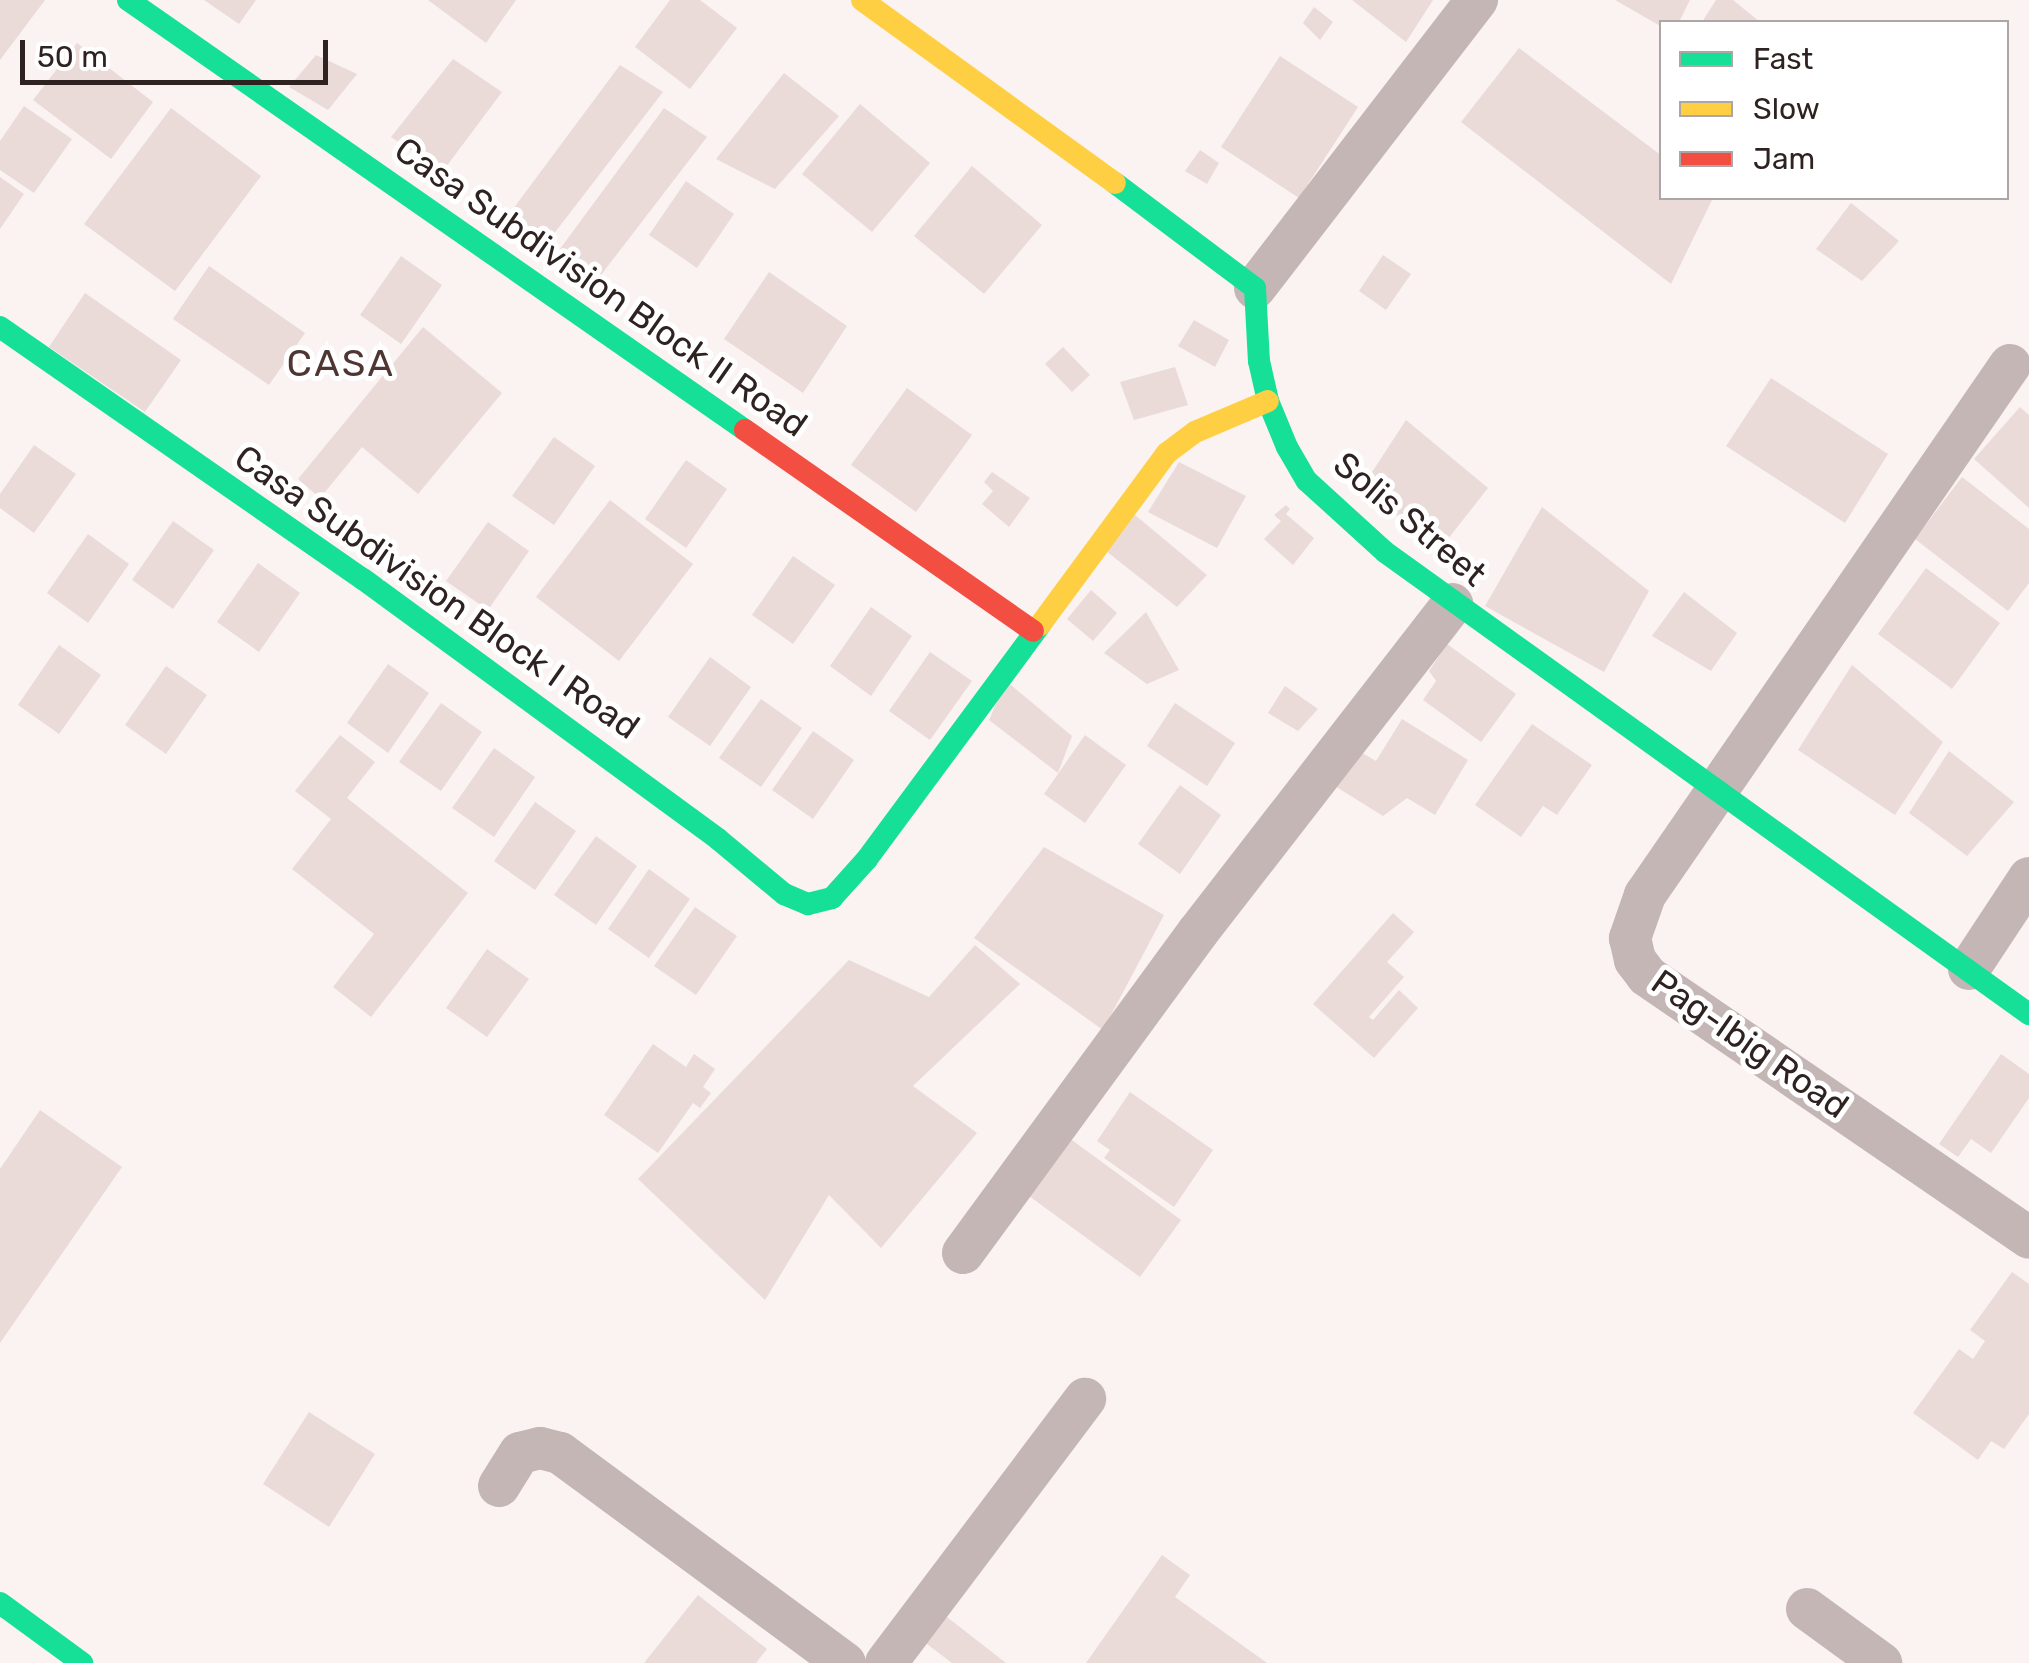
<!DOCTYPE html>
<style>
body{margin:0}
#map{position:relative;width:2029px;height:1663px;overflow:hidden;background:#faf3f2;font-family:Rubik,sans-serif}
div>[style]{position:absolute}
[style*='--x']{left:calc(var(--x)*1px);top:calc(var(--y)*1px);width:calc(var(--w)*1px);rotate:calc(var(--a)*1deg)}
.building>*{inset:0;background:#eadbd9}
.street>*{height:42px;margin:-21px;padding:0 21px;transform-origin:21px;border-radius:21px;background:#c4b6b4}
.fast>*{height:22px;margin:-11px;padding:0 11px;transform-origin:11px;border-radius:11px;background:#16e098}
.slow>*{height:22px;margin:-11px;padding:0 11px;transform-origin:11px;border-radius:11px;background:#ffcf43}
.jam>*{height:22px;margin:-11px;padding:0 11px;transform-origin:11px;border-radius:11px;background:#f24e42}
span{translate:-50% -50%;white-space:nowrap;text-align:center;line-height:1.15;-webkit-text-stroke:10px #fff;paint-order:stroke}
.street-label{font-size:35px;color:#2f2321}
.neighbourhood-label{font-size:38px;color:#4f3632;letter-spacing:2.5px}
.legend{position:absolute;left:1659px;top:20px;width:350px;height:180px;box-sizing:border-box;background:#fff;border:2px solid #aca7a6;margin:0;padding:12px 18px;list-style:none;font-size:30px;color:#2f2321}
.legend li{display:flex;align-items:center;gap:20px;height:50px}
.legend b{width:50px;border:2px solid #aca7a6}
.scale{position:absolute;left:20px;top:40px;width:308px;height:45px;box-sizing:border-box;border:5px solid #2f2321;border-top:0;padding-left:12px;font-size:30px;line-height:35px;white-space:nowrap;color:#2f2321;-webkit-text-stroke:8px #fff;paint-order:stroke}
</style>
<div id="map">
<div class="building">
<i style="clip-path:polygon(0 0,45px 0,0 60px)"></i>
<i style="clip-path:polygon(204px 0,256px 0,239px 24px)"></i>
<i style="clip-path:polygon(428px 0,516px 0,486px 43px)"></i>
<i style="clip-path:polygon(670px 0,700px 0,737px 28px,690px 89px,635px 47px)"></i>
<i style="clip-path:polygon(1352px 0,1433px 0,1406px 42px)"></i>
<i style="clip-path:polygon(1615px 0,1690px 0,1679px 22px,1662px 22px,1662px 27px)"></i>
<i style="clip-path:polygon(1716px 0,1733px 0,1760px 22px,1702px 22px)"></i>
<i style="clip-path:polygon(1314px 7px,1333px 22px,1320px 40px,1303px 23px)"></i>
<i style="clip-path:polygon(77px 43px,153px 102px,111px 159px,33px 100px)"></i>
<i style="clip-path:polygon(1519px 48px,1662px 156px,1662px 198px,1713px 198px,1671px 284px,1461px 122px)"></i>
<i style="clip-path:polygon(316px 55px,357px 74px,328px 110px,289px 87px)"></i>
<i style="clip-path:polygon(1280px 56px,1358px 107px,1299px 198px,1221px 147px)"></i>
<i style="clip-path:polygon(453px 59px,502px 92px,443px 171px,391px 137px)"></i>
<i style="clip-path:polygon(620px 65px,663px 92px,546px 244px,507px 217px)"></i>
<i style="clip-path:polygon(784px 73px,839px 116px,775px 189px,716px 159px)"></i>
<i style="clip-path:polygon(860px 104px,930px 163px,872px 232px,802px 174px)"></i>
<i style="clip-path:polygon(24px 106px,72px 139px,34px 193px,0 170px,0 141px)"></i>
<i style="clip-path:polygon(171px 108px,261px 176px,175px 291px,84px 224px)"></i>
<i style="clip-path:polygon(664px 108px,707px 137px,591px 288px,551px 261px)"></i>
<i style="clip-path:polygon(1200px 150px,1219px 163px,1207px 184px,1185px 171px)"></i>
<i style="clip-path:polygon(972px 166px,1042px 225px,984px 294px,914px 236px)"></i>
<i style="clip-path:polygon(0 177px,24px 194px,0 229px)"></i>
<i style="clip-path:polygon(686px 181px,734px 214px,697px 268px,649px 235px)"></i>
<i style="clip-path:polygon(1851px 203px,1899px 241px,1862px 281px,1816px 249px)"></i>
<i style="clip-path:polygon(1383px 255px,1411px 274px,1386px 310px,1359px 291px)"></i>
<i style="clip-path:polygon(401px 256px,442px 285px,401px 344px,360px 315px)"></i>
<i style="clip-path:polygon(209px 266px,305px 333px,269px 385px,173px 319px)"></i>
<i style="clip-path:polygon(769px 272px,847px 326px,803px 393px,724px 339px)"></i>
<i style="clip-path:polygon(85px 293px,181px 360px,145px 412px,49px 347px)"></i>
<i style="clip-path:polygon(1194px 320px,1229px 340px,1215px 367px,1178px 346px)"></i>
<i style="clip-path:polygon(423px 327px,502px 393px,418px 494px,362px 447px,320px 498px,298px 479px)"></i>
<i style="clip-path:polygon(1063px 347px,1090px 375px,1072px 392px,1045px 364px)"></i>
<i style="clip-path:polygon(1175px 367px,1188px 405px,1134px 420px,1120px 382px)"></i>
<i style="clip-path:polygon(1771px 378px,1888px 454px,1845px 523px,1726px 446px)"></i>
<i style="clip-path:polygon(907px 388px,972px 435px,916px 512px,851px 465px)"></i>
<i style="clip-path:polygon(2020px 407px,2029px 415px,2029px 508px,1974px 459px)"></i>
<i style="clip-path:polygon(1406px 420px,1488px 488px,1440px 549px,1361px 489px)"></i>
<i style="clip-path:polygon(554px 437px,595px 466px,554px 525px,512px 496px)"></i>
<i style="clip-path:polygon(34px 445px,76px 474px,34px 533px,0 508px,0 494px)"></i>
<i style="clip-path:polygon(686px 460px,727px 489px,686px 548px,645px 519px)"></i>
<i style="clip-path:polygon(1179px 462px,1246px 496px,1217px 548px,1148px 512px)"></i>
<i style="clip-path:polygon(992px 472px,1030px 498px,1009px 527px,982px 504px,993px 491px,984px 482px)"></i>
<i style="clip-path:polygon(1962px 477px,2029px 529px,2029px 583px,2008px 611px,1915px 539px)"></i>
<i style="clip-path:polygon(610px 500px,693px 564px,619px 661px,536px 597px)"></i>
<i style="clip-path:polygon(1286px 505px,1290px 509px,1286px 514px,1314px 538px,1293px 565px,1264px 539px,1281px 521px,1274px 515px)"></i>
<i style="clip-path:polygon(1542px 507px,1649px 591px,1604px 672px,1485px 606px)"></i>
<i style="clip-path:polygon(1135px 515px,1207px 575px,1177px 607px,1106px 551px)"></i>
<i style="clip-path:polygon(173px 521px,214px 550px,173px 609px,132px 580px)"></i>
<i style="clip-path:polygon(488px 522px,529px 551px,488px 610px,446px 581px)"></i>
<i style="clip-path:polygon(88px 534px,129px 564px,88px 623px,47px 593px)"></i>
<i style="clip-path:polygon(793px 556px,835px 585px,793px 644px,752px 615px)"></i>
<i style="clip-path:polygon(258px 563px,300px 593px,259px 652px,217px 622px)"></i>
<i style="clip-path:polygon(1926px 568px,2000px 623px,1952px 689px,1878px 634px)"></i>
<i style="clip-path:polygon(1091px 590px,1117px 613px,1093px 641px,1067px 619px)"></i>
<i style="clip-path:polygon(1684px 592px,1737px 633px,1711px 671px,1652px 636px)"></i>
<i style="clip-path:polygon(871px 607px,912px 636px,871px 696px,830px 666px)"></i>
<i style="clip-path:polygon(1146px 612px,1179px 670px,1147px 684px,1104px 653px)"></i>
<i style="clip-path:polygon(1447px 644px,1516px 694px,1481px 742px,1423px 700px,1436px 681px,1429px 671px)"></i>
<i style="clip-path:polygon(59px 645px,101px 675px,59px 734px,18px 705px)"></i>
<i style="clip-path:polygon(930px 652px,972px 681px,930px 740px,889px 711px)"></i>
<i style="clip-path:polygon(710px 657px,751px 687px,710px 746px,668px 717px)"></i>
<i style="clip-path:polygon(388px 664px,429px 693px,388px 753px,347px 723px)"></i>
<i style="clip-path:polygon(1852px 665px,1943px 742px,1895px 815px,1798px 750px)"></i>
<i style="clip-path:polygon(166px 666px,207px 695px,166px 754px,125px 725px)"></i>
<i style="clip-path:polygon(1006px 681px,1072px 736px,1058px 773px,989px 720px)"></i>
<i style="clip-path:polygon(1285px 686px,1318px 709px,1298px 731px,1268px 713px)"></i>
<i style="clip-path:polygon(761px 699px,802px 728px,761px 787px,719px 758px)"></i>
<i style="clip-path:polygon(441px 703px,482px 732px,441px 791px,399px 762px)"></i>
<i style="clip-path:polygon(1175px 703px,1235px 743px,1207px 786px,1147px 746px)"></i>
<i style="clip-path:polygon(1402px 719px,1468px 760px,1435px 815px,1407px 798px,1383px 816px,1330px 783px,1352px 747px,1376px 761px)"></i>
<i style="clip-path:polygon(1532px 724px,1592px 765px,1557px 815px,1543px 806px,1521px 837px,1475px 805px)"></i>
<i style="clip-path:polygon(813px 731px,854px 760px,813px 819px,772px 790px)"></i>
<i style="clip-path:polygon(340px 735px,375px 762px,347px 798px,468px 893px,371px 1017px,333px 987px,374px 934px,292px 869px,331px 819px,295px 791px)"></i>
<i style="clip-path:polygon(1085px 735px,1126px 765px,1085px 823px,1044px 794px)"></i>
<i style="clip-path:polygon(494px 748px,535px 777px,494px 837px,452px 808px)"></i>
<i style="clip-path:polygon(1949px 751px,2014px 802px,1967px 856px,1909px 813px)"></i>
<i style="clip-path:polygon(1180px 785px,1221px 815px,1180px 874px,1138px 844px)"></i>
<i style="clip-path:polygon(535px 802px,576px 831px,535px 890px,494px 861px)"></i>
<i style="clip-path:polygon(596px 836px,637px 866px,596px 925px,554px 895px)"></i>
<i style="clip-path:polygon(1044px 847px,1164px 915px,1103px 1030px,974px 938px)"></i>
<i style="clip-path:polygon(649px 869px,690px 899px,649px 958px,608px 929px)"></i>
<i style="clip-path:polygon(695px 907px,737px 936px,696px 995px,654px 966px)"></i>
<i style="clip-path:polygon(1393px 913px,1414px 932px,1387px 962px,1404px 977px,1369px 1017px,1373px 1020px,1399px 990px,1418px 1008px,1374px 1058px,1313px 1004px)"></i>
<i style="clip-path:polygon(975px 945px,1020px 984px,913px 1086px,977px 1133px,881px 1248px,829px 1195px,765px 1300px,638px 1179px,849px 960px,929px 997px)"></i>
<i style="clip-path:polygon(487px 949px,529px 979px,487px 1037px,446px 1008px)"></i>
<i style="clip-path:polygon(653px 1044px,686px 1067px,694px 1054px,715px 1069px,703px 1087px,711px 1093px,700px 1108px,693px 1103px,658px 1153px,604px 1115px)"></i>
<i style="clip-path:polygon(2001px 1054px,2029px 1074px,2029px 1098px,1991px 1153px,1971px 1139px,1958px 1157px,1939px 1144px)"></i>
<i style="clip-path:polygon(1130px 1092px,1213px 1150px,1174px 1207px,1104px 1158px,1110px 1150px,1097px 1141px)"></i>
<i style="clip-path:polygon(40px 1110px,122px 1167px,0 1343px,0 1169px)"></i>
<i style="clip-path:polygon(1061px 1132px,1181px 1220px,1140px 1277px,1029px 1196px)"></i>
<i style="clip-path:polygon(2012px 1272px,2029px 1284px,2029px 1414px,2004px 1449px,1991px 1441px,1978px 1460px,1913px 1413px,1959px 1349px,1973px 1359px,1985px 1341px,1970px 1330px)"></i>
<i style="clip-path:polygon(309px 1412px,375px 1454px,329px 1527px,263px 1484px)"></i>
<i style="clip-path:polygon(1162px 1555px,1190px 1575px,1175px 1597px,1267px 1663px,1086px 1663px)"></i>
<i style="clip-path:polygon(698px 1595px,767px 1649px,756px 1663px,644px 1663px)"></i>
<i style="clip-path:polygon(943px 1614px,1006px 1663px,952px 1663px,923px 1641px)"></i>
</div>
<div class="street">
<i style="--x:1255;--y:288;--w:364;--a:-52.4"></i>
<i style="--x:2010;--y:365;--w:644;--a:124.55"></i>
<i style="--x:1645;--y:895;--w:46;--a:109.2"></i>
<i style="--x:1630;--y:938;--w:23;--a:77"></i>
<i style="--x:1635;--y:960;--w:20;--a:53"></i>
<i style="--x:1647;--y:976;--w:463;--a:34.4"></i>
<i style="--x:1969;--y:969;--w:109;--a:-56.6"></i>
<i style="--x:963;--y:1253;--w:398;--a:-53.8"></i>
<i style="--x:1198;--y:932;--w:415;--a:-52.2"></i>
<i style="--x:499;--y:1486;--w:39;--a:-58"></i>
<i style="--x:520;--y:1453;--w:21;--a:-14"></i>
<i style="--x:540;--y:1448;--w:21;--a:14"></i>
<i style="--x:560;--y:1453;--w:354;--a:36.4"></i>
<i style="--x:1807;--y:1609;--w:92;--a:36.1"></i>
<i style="--x:886;--y:1663;--w:331;--a:-53"></i>
</div>
<div class="fast">
<i style="--x:128;--y:0;--w:752;--a:34.87"></i>
<i style="--x:1115;--y:183;--w:175;--a:36.9"></i>
<i style="--x:1255;--y:288;--w:73;--a:86.9"></i>
<i style="--x:1259;--y:361;--w:41;--a:77.3"></i>
<i style="--x:1268;--y:401;--w:50;--a:67.6"></i>
<i style="--x:1287;--y:447;--w:39;--a:60"></i>
<i style="--x:1307;--y:481;--w:105;--a:42.3"></i>
<i style="--x:1385;--y:552;--w:793;--a:35.66"></i>
<i style="--x:0;--y:327;--w:442;--a:34.8"></i>
<i style="--x:363;--y:579;--w:440;--a:36.2"></i>
<i style="--x:718;--y:839;--w:86;--a:39.8"></i>
<i style="--x:784;--y:894;--w:26;--a:23"></i>
<i style="--x:808;--y:904;--w:25;--a:-14"></i>
<i style="--x:832;--y:898;--w:52;--a:-48.1"></i>
<i style="--x:867;--y:859;--w:291;--a:-53.5"></i>
<i style="--x:0;--y:1603;--w:102;--a:36.2"></i>
</div>
<div class="slow">
<i style="--x:862;--y:0;--w:312;--a:35.9"></i>
<i style="--x:1040;--y:625;--w:214;--a:-53.6"></i>
<i style="--x:1167;--y:453;--w:35;--a:-37"></i>
<i style="--x:1195;--y:432;--w:79;--a:-23"></i>
</div>
<div class="jam">
<i style="--x:745;--y:430;--w:351;--a:34.9"></i>
</div>
<div class="street-label">
<span style="left:601px;top:287px;rotate:35deg">Casa Subdivision Block II Road</span>
<span style="left:1410px;top:519px;rotate:40deg">Solis Street</span>
<span style="left:437px;top:592px;rotate:35deg">Casa Subdivision Block I Road</span>
<span style="left:1750px;top:1044px;rotate:35deg">Pag-Ibig Road</span>
</div>
<div class="neighbourhood-label">
<span style="left:341px;top:364px">CASA</span>
</div>
<ul class="legend">
<li><b style="height:12px;background:#16e098"></b>Fast</li>
<li><b style="height:12px;background:#ffcf43"></b>Slow</li>
<li><b style="height:12px;background:#f24e42"></b>Jam</li>
</ul>
<div class="scale">50 m</div>
</div>
